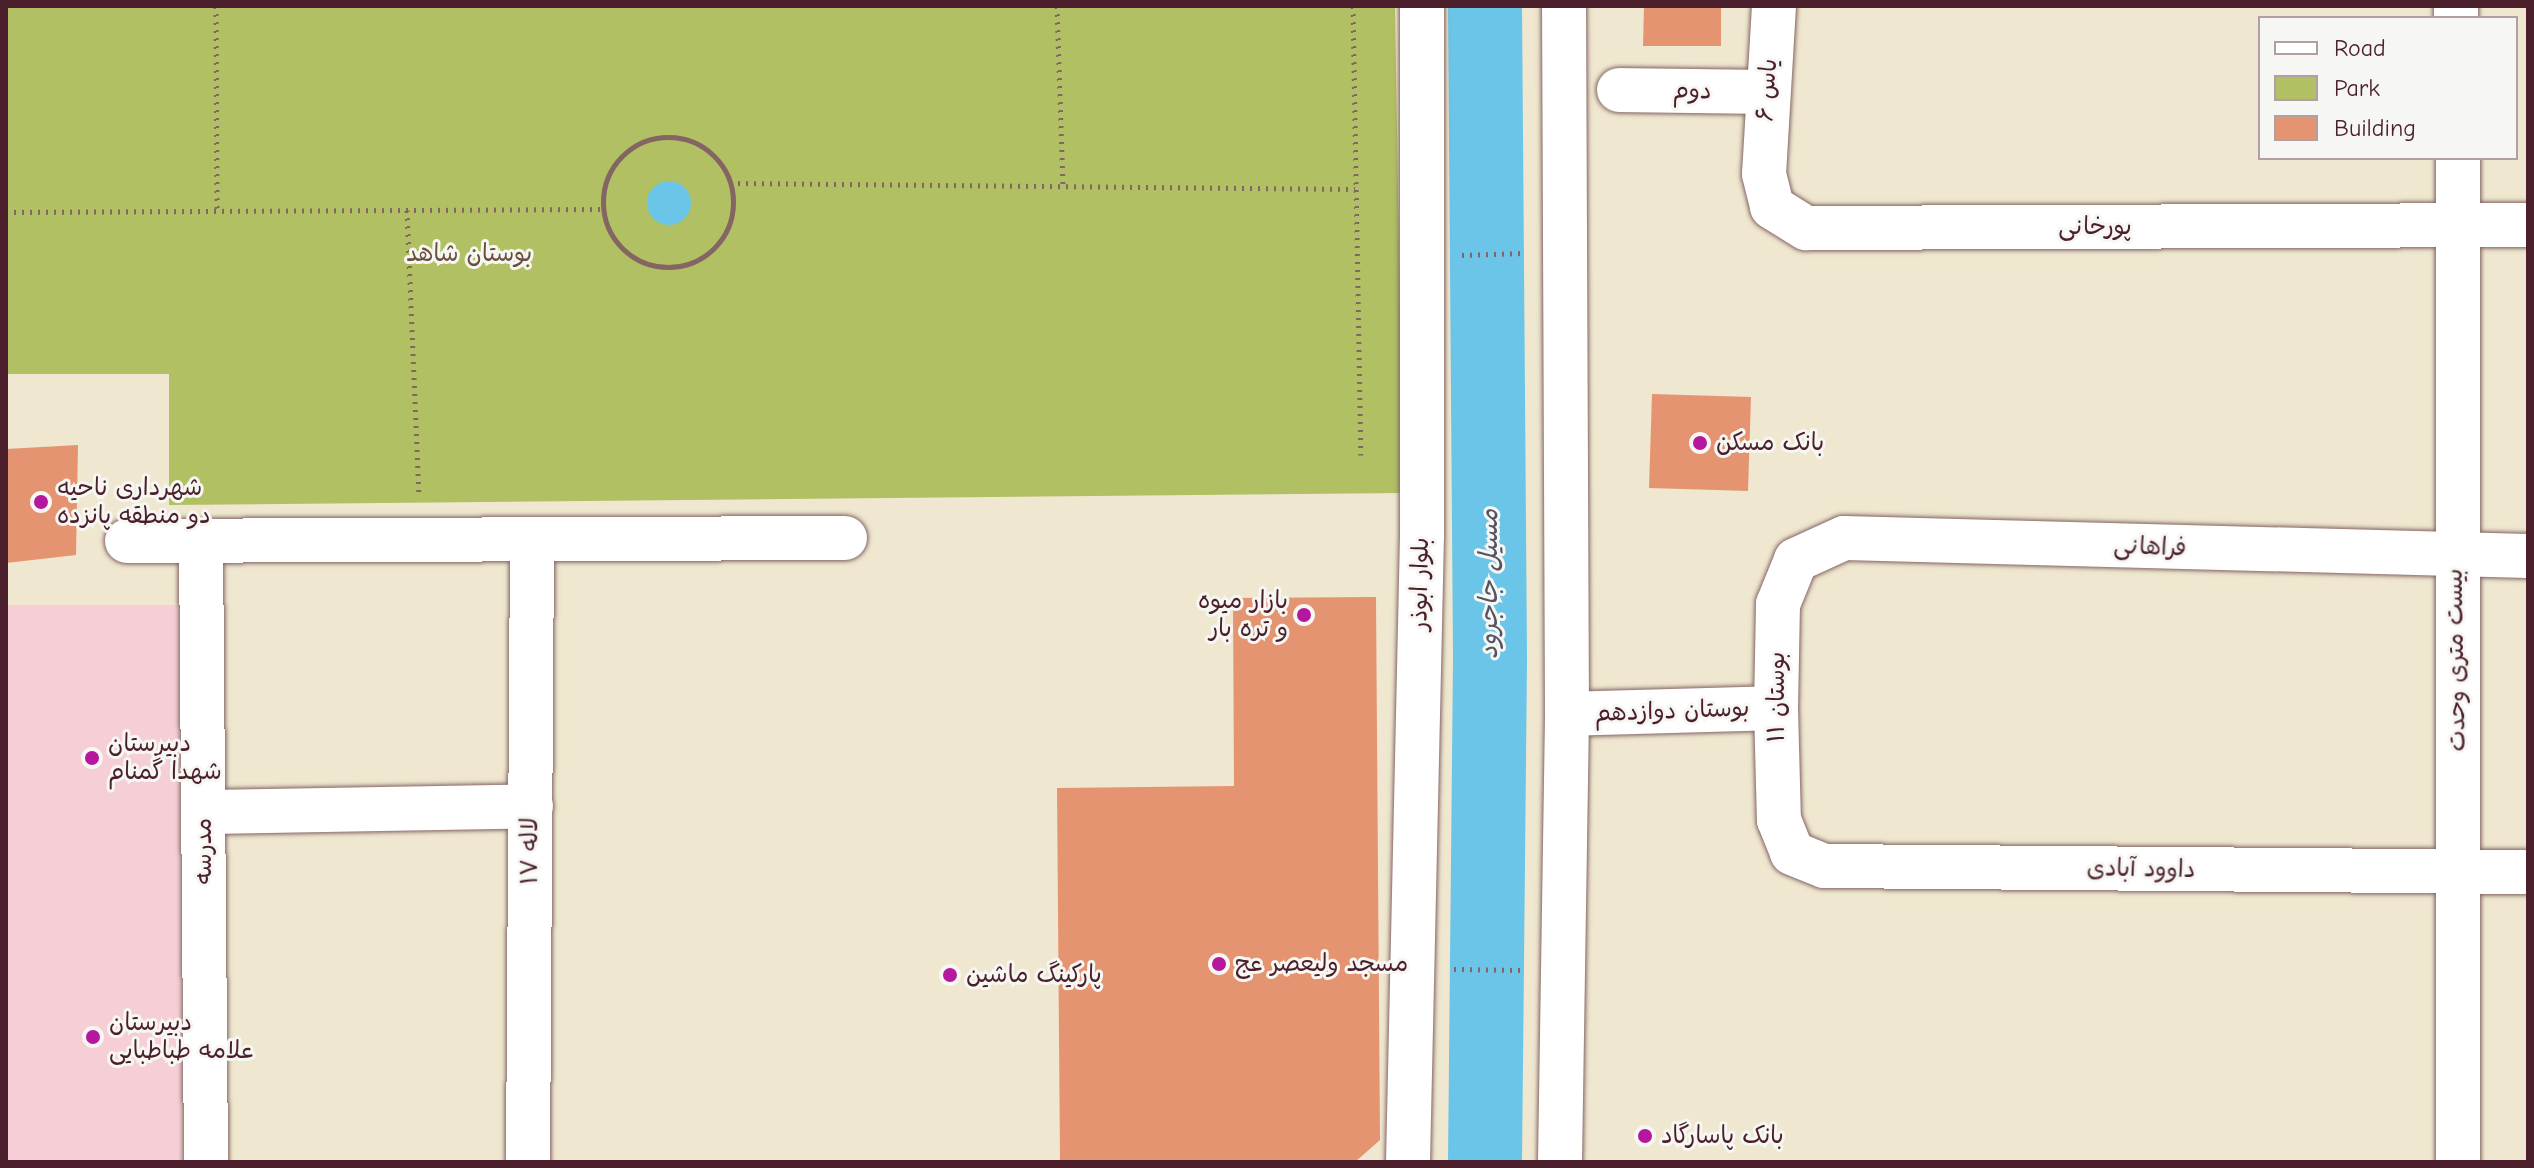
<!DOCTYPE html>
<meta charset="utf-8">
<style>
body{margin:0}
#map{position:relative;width:2534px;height:1168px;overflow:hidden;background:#efe7cf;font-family:"Comic Neue","Playpen Sans Arabic",sans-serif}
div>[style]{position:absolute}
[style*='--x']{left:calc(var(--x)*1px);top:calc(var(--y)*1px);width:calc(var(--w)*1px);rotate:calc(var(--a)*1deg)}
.built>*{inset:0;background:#f6cfd6}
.green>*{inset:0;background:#b0c062}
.water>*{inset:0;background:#6bc5e8}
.round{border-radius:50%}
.river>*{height:74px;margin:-37px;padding:0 37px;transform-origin:37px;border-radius:37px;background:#6bc5e8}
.building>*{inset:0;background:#e59472}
.path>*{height:5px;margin-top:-2.5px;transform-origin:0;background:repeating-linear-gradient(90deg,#846564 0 2px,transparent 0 8px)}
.path>.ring{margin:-2.5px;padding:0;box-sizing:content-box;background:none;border:5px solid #846564;border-radius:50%}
.roads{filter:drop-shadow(0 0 2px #846564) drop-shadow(0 0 2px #846564)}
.minor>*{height:44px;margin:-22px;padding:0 22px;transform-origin:22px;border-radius:22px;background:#fff}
.major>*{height:44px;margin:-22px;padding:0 22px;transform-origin:22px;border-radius:22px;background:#fff}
.dots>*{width:22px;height:22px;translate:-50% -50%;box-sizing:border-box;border:4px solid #f6f6f2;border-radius:50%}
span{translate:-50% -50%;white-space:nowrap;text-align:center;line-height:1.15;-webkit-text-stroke:6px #f6f6f2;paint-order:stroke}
.street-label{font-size:24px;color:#4a1f2b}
.park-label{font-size:24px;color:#694f3c}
.poi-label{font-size:24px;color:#4a1f2b}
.left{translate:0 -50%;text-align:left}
.right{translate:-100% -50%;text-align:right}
.water-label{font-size:26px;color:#545164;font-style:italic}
.frame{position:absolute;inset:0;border:8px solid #4a1f2b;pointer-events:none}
.legend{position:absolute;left:2258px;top:16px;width:260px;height:144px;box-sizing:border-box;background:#f6f6f2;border:2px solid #b1a0a2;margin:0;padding:10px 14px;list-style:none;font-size:24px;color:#4a1f2b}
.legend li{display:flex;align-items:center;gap:16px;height:40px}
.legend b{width:40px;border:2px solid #b1a0a2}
</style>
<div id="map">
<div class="built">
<i style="clip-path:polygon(6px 605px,178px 605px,182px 1162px,6px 1162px)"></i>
</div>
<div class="green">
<i style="clip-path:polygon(6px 6px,1395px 6px,1403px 493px,169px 505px,169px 374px,6px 374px)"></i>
</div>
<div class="water">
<i class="round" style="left:647px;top:181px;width:44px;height:44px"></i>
</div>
<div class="river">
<i style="--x:1485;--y:1162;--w:505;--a:-89.43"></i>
<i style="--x:1490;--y:657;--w:651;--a:-90.44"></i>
</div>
<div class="building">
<i style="clip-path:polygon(1644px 6px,1721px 6px,1721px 46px,1643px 46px)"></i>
<i style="clip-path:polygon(1652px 394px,1751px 397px,1748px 491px,1649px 488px)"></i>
<i style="clip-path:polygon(78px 445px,76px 555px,6px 563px,6px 449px)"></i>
<i style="clip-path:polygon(1376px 597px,1380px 1140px,1355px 1162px,1060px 1162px,1057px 788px,1234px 786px,1233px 598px)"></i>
</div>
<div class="path">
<i style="--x:216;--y:6;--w:205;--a:89.7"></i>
<i style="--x:1057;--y:6;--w:180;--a:88.1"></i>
<i style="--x:1353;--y:6;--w:449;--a:89"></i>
<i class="ring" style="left:603px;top:137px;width:125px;height:125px"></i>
<i style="--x:730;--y:183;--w:625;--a:0.55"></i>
<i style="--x:407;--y:210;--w:287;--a:87.6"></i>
<i style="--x:6;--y:212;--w:597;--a:-0.29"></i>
<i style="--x:1462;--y:255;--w:62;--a:-1.8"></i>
<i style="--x:1454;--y:969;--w:66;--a:0.9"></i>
</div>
<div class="roads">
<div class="minor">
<i style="--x:1774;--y:6;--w:168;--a:93.4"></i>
<i style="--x:1764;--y:174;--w:34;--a:76"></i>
<i style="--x:1772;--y:207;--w:40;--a:32"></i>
<i style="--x:1806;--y:228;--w:722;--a:-0.24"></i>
<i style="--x:2456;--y:6;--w:12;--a:90"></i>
<i style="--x:1619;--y:90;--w:146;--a:0.8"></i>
<i style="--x:2458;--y:158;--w:1004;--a:90"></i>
<i style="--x:127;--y:541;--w:718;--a:-0.24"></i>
<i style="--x:201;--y:541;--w:621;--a:89.54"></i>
<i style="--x:2528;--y:556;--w:684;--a:-178.49"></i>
<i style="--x:1844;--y:538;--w:53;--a:155.4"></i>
<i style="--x:1796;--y:560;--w:48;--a:112.2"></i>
<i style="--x:1778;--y:604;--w:104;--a:91.1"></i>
<i style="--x:1776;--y:708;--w:112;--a:88.5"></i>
<i style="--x:1779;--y:820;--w:35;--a:68"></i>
<i style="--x:1792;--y:853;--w:35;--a:22"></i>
<i style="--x:1824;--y:866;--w:704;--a:0.49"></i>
<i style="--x:1567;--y:714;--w:209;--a:-1.6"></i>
<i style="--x:203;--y:812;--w:328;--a:-1"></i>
<i style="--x:528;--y:1162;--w:622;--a:-89.63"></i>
</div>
<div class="major">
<i style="--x:1408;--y:1162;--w:627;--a:-88.72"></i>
<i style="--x:1422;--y:535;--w:529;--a:-90"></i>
<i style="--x:1560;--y:1162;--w:448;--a:-89.1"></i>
<i style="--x:1567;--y:714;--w:708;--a:-90.24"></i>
</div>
</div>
<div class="dots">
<i style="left:1700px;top:443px;background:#b5179e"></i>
<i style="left:41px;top:502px;background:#b5179e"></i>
<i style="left:1304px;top:615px;background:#b5179e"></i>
<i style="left:92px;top:758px;background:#b5179e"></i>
<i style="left:1219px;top:964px;background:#b5179e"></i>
<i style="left:950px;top:975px;background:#b5179e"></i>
<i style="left:93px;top:1037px;background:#b5179e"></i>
<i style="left:1645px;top:1136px;background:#b5179e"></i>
</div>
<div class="street-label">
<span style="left:1767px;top:90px;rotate:-86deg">یاس ۶</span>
<span style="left:1692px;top:91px;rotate:1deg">دوم</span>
<span style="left:2095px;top:227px">پورخانی</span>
<span style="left:2150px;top:547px;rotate:2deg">فراهانی</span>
<span style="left:1420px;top:584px;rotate:-89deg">بلوار ابوذر</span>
<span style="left:2456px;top:660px;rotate:-91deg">بیست متری وحدت</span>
<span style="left:1777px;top:697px;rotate:-90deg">بوستان ۱۱</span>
<span style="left:1672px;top:711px;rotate:-2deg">بوستان دوازدهم</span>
<span style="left:204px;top:851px;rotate:-90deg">مدرسه</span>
<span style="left:530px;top:851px;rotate:-90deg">لاله ۱۷</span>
<span style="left:2141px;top:869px;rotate:1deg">داوود آبادی</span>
</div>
<div class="park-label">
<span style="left:469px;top:254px">بوستان شاهد</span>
</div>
<div class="poi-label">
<span class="left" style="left:1716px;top:443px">بانک مسکن</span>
<span class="left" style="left:57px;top:502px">شهرداری ناحیه<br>دو منطقه پانزده</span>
<span class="right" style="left:1288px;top:615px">بازار میوه<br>و تره بار</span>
<span class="left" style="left:108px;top:758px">دبیرستان<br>شهدا گمنام</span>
<span class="left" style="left:1235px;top:964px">مسجد ولیعصر عج</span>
<span class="left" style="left:966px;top:975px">پارکینگ ماشین</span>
<span class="left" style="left:109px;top:1037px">دبیرستان<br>علامه طباطبایی</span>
<span class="left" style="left:1661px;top:1136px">بانک پاسارگاد</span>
</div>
<div class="water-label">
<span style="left:1490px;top:584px;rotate:-90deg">مسیل جاجرود</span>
</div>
<div class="frame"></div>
<ul class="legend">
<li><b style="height:10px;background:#fff"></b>Road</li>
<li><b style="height:22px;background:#b0c062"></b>Park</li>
<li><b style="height:22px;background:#e59472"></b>Building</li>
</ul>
</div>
